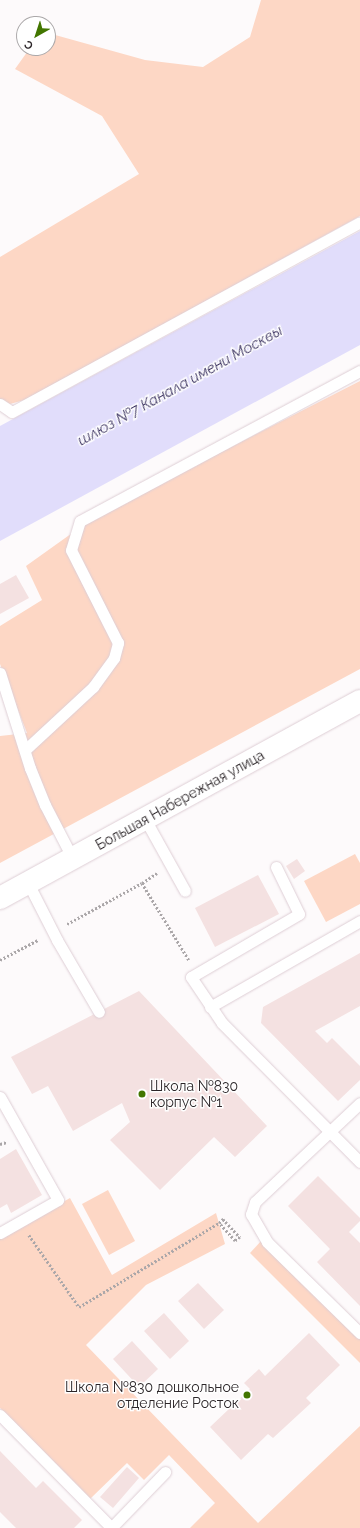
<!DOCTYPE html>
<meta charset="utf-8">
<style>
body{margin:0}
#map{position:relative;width:360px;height:1528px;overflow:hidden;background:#fdfafb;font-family:Raleway,sans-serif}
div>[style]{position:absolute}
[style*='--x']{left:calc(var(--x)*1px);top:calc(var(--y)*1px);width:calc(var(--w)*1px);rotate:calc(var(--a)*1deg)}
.green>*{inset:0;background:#fdd7c5}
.water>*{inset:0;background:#e1ddfb}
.building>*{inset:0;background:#f4e1e1}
.path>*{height:2.5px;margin-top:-1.25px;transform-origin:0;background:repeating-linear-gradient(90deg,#aba7a9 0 2px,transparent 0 4px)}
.roads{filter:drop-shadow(0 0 1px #deced5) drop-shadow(0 0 1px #deced5)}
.lane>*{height:11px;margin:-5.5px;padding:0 5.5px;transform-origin:5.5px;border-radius:5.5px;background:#fff}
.street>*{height:22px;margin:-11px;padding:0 11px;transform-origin:11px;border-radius:11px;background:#fff}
.dots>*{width:11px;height:11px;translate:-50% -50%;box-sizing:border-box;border:2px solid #fff;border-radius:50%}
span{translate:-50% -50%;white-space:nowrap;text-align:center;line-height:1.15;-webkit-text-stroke:3px #fff;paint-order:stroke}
.street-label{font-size:14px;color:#2c2629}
.poi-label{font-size:14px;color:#2c2629}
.left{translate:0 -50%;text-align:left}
.right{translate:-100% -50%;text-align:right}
.water-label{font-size:15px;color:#3c3362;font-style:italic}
.north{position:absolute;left:16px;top:16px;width:40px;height:40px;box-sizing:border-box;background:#fff;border:1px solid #aba8a9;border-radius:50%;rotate:219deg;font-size:11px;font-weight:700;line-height:16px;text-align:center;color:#2c2629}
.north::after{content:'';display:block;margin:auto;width:14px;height:18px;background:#427600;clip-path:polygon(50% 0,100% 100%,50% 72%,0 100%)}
</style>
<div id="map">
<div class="green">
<i style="clip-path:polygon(261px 0,360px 0,360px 216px,28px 399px,10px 404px,0 400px,0 257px,139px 174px,102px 116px,15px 69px,30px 48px,48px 48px,48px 33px,145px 60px,203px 67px,250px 37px)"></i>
<i style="clip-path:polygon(360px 381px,360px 669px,0 863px,0 736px,27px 733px,0 664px,0 626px,42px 600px,26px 566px,96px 516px)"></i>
<i style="clip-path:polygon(355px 854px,360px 863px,360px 904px,326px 922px,304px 881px)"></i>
<i style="clip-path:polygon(108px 1190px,135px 1241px,109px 1255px,82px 1204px)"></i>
<i style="clip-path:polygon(70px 1198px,112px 1275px,216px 1213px,225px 1244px,146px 1285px,86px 1345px,258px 1523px,360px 1426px,360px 1528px,190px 1528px,215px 1503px,169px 1455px,144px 1480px,127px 1463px,90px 1499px,0 1408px,0 1238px)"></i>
<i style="clip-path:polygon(261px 1241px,360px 1339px,360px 1363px,250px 1253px)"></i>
</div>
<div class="water">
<i style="clip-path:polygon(360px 231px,360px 345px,0 541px,0 426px)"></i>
</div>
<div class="building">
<i style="clip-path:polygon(16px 575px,29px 598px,0 614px,0 584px)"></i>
<i style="clip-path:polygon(297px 859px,305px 871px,294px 879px,286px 866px)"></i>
<i style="clip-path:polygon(258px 875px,279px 914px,215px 947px,195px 908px)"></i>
<i style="clip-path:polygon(360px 953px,360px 1006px,315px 1031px,327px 1043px,332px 1038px,360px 1066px,360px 1080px,338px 1101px,261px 1023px,263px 1007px)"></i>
<i style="clip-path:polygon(139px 991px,267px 1126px,235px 1157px,214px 1137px,160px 1190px,110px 1140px,130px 1122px,122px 1103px,73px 1131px,48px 1086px,32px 1094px,11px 1057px)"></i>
<i style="clip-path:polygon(16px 1149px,42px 1195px,11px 1213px,7px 1204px,0 1208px,0 1159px)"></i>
<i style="clip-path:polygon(318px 1176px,360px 1218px,360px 1221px,349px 1232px,360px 1243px,360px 1306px,317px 1262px,330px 1249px,288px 1206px)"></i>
<i style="clip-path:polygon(198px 1283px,224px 1310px,204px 1329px,178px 1301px)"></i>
<i style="clip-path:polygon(164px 1313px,189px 1341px,170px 1359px,144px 1331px)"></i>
<i style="clip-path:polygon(309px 1333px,340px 1365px,306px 1398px,311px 1403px,273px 1438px,268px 1434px,241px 1460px,210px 1427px,250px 1389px,244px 1383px,259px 1369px,265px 1376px)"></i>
<i style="clip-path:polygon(132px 1341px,158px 1369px,139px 1387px,113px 1359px)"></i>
<i style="clip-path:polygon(0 1451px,36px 1488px,43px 1481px,82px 1520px,74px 1528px,16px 1528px,0 1512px)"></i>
<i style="clip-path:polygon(127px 1467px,139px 1478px,113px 1508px,100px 1497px)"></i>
</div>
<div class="path">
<i style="--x:142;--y:883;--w:90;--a:58.6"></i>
<i style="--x:67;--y:924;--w:85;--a:-28.7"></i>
<i style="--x:142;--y:883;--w:18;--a:-34"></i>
<i style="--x:0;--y:960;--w:43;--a:-27.8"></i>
<i style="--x:0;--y:1144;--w:7;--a:-16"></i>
<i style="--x:29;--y:1235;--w:88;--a:55.2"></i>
<i style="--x:79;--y:1307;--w:163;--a:-31"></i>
<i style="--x:219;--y:1223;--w:6;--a:-45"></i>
<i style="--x:223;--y:1219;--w:25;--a:47"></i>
<i style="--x:240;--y:1237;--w:6;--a:141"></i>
<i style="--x:235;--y:1241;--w:24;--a:-132"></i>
</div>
<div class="roads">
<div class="lane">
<i style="--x:0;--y:404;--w:14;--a:34"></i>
<i style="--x:12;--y:412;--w:396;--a:-28.6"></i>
<i style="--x:0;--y:673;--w:100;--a:72.5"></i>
<i style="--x:30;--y:768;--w:40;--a:68"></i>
<i style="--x:45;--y:805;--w:61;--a:62.6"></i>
<i style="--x:25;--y:750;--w:93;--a:-42.8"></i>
<i style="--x:93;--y:687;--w:36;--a:-54"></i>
<i style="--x:114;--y:658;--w:16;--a:-75"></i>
<i style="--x:118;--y:643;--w:104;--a:-116.8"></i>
<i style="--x:71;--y:550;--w:30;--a:-73"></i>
<i style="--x:80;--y:521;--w:318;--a:-28.2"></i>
<i style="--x:145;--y:819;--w:82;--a:60.9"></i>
<i style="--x:276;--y:867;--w:52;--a:63.9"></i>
<i style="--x:299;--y:914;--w:125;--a:149.7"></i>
<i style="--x:191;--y:977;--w:55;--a:56"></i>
<i style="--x:222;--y:1023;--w:196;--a:45.2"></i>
<i style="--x:28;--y:883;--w:64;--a:63"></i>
<i style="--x:57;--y:940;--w:83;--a:59.7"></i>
<i style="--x:210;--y:1007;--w:173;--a:-29.8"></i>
<i style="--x:0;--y:1097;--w:118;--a:60.6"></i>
<i style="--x:58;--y:1200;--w:67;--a:150.4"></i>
<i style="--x:360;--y:1103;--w:144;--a:136.7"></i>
<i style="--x:255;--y:1202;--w:13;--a:108"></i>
<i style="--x:251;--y:1214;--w:32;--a:60"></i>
<i style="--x:267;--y:1242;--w:130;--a:44.4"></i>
<i style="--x:0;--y:1415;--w:158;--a:45.3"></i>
<i style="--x:111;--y:1528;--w:78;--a:-46"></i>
</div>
<div class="street">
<i style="--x:0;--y:898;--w:410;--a:-28.7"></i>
</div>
</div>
<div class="dots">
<i style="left:142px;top:1094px;background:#427600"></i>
<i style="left:247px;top:1395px;background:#427600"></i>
</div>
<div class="street-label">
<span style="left:180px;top:800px;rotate:-29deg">Большая Набережная улица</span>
</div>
<div class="poi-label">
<span class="left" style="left:150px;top:1094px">Школа №830<br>корпус №1</span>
<span class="right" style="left:239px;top:1395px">Школа №830 дошкольное<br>отделение Росток</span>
</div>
<div class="water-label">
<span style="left:180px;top:386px;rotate:-29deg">шлюз №7 Канала имени Москвы</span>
</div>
<div class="north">С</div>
</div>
